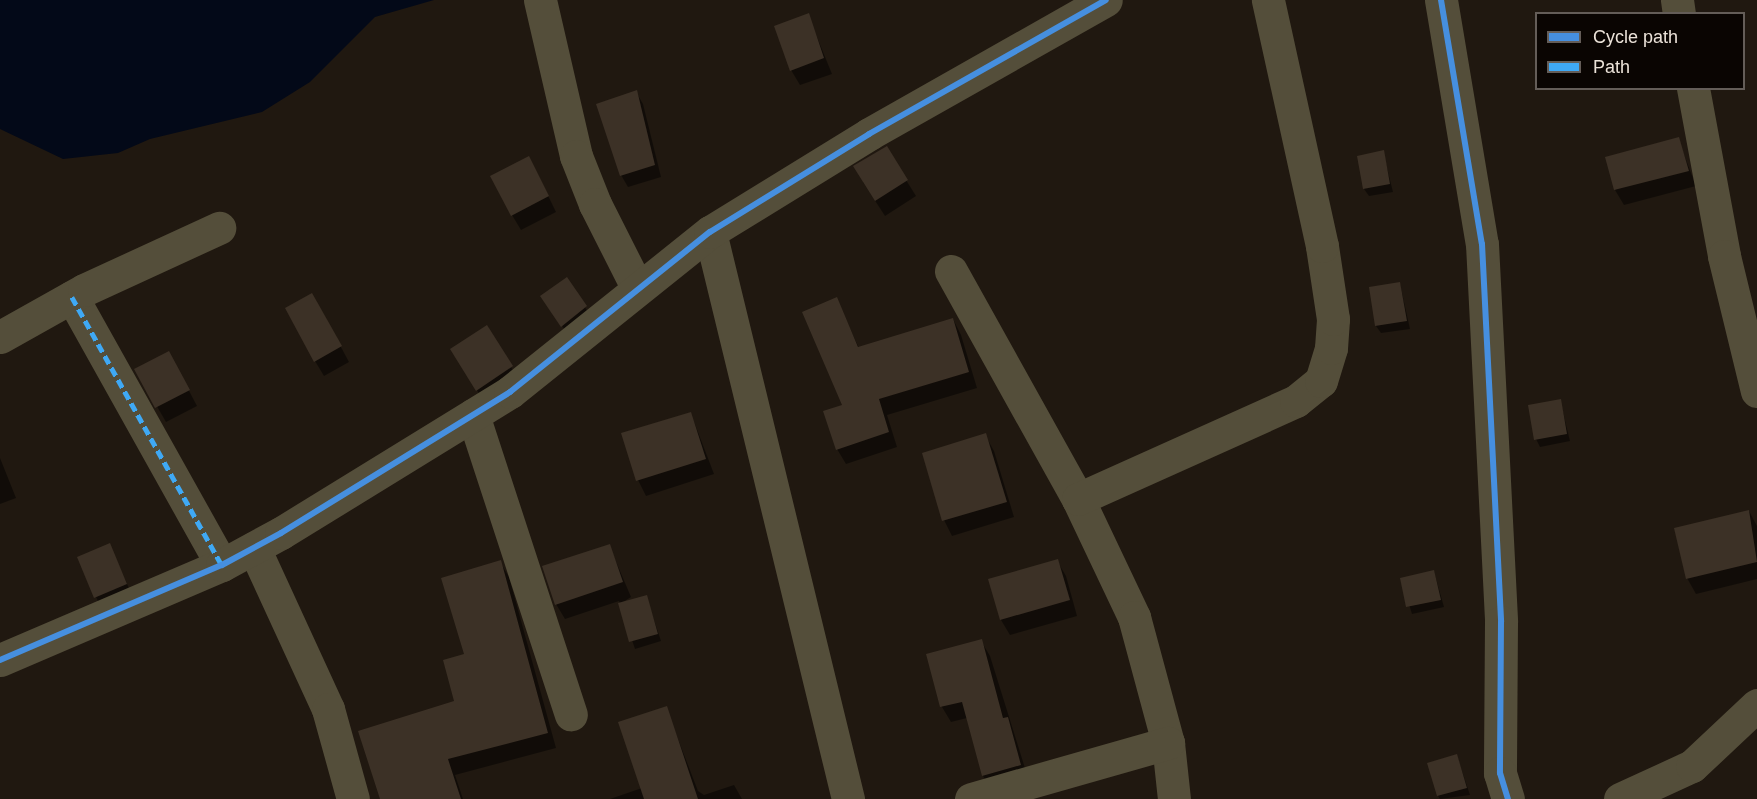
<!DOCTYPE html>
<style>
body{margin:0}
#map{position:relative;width:1757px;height:799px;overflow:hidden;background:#201810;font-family:Arial,sans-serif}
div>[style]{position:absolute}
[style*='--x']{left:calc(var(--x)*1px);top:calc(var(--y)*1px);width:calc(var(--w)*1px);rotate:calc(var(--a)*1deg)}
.water>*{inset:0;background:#030918}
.shadow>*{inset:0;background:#0007}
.building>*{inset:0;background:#3c3126}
.minor>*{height:33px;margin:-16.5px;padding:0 16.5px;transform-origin:16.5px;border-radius:16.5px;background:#544e3a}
.quiet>*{height:4.5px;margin-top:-2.25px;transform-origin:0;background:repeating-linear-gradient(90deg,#3fa9f5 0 9px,transparent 0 13.5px)}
.cycleway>*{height:6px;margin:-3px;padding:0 3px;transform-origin:3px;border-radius:3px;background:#468fdf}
span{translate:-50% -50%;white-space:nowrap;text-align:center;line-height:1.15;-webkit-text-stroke:5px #0a0502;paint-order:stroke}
.legend{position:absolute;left:1535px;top:12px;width:210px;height:78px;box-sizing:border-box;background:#0a0502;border:2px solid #645d58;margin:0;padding:8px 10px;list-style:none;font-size:18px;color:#ebe2d8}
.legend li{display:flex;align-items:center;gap:12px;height:30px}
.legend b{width:30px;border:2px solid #645d58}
</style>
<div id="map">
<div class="water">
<i style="clip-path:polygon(0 0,434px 0,375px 17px,310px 82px,262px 112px,150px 139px,118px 153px,63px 159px,0 129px)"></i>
</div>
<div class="shadow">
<i style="clip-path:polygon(808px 15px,832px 74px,800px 85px,791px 70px)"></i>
<i style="clip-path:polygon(636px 92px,643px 104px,661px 177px,628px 187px,621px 175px)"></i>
<i style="clip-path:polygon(1678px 139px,1696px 186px,1624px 205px,1615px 190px)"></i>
<i style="clip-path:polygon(886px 148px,916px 196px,885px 216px,863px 182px)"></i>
<i style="clip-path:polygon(1383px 152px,1393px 192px,1369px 196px,1364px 189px)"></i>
<i style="clip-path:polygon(537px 173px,556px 212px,521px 230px,512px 215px)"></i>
<i style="clip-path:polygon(567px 280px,590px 315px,567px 333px,547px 304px)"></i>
<i style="clip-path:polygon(1400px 284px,1410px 329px,1381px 333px,1376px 326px)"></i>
<i style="clip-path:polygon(836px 299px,859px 348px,953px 319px,961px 335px,977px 388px,887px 415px,897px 447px,846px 464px,837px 449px,844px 406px)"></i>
<i style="clip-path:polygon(321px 310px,349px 362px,324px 376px,315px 361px)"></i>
<i style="clip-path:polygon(461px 364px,511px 367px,520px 382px,486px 405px)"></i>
<i style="clip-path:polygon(177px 368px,197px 406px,166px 422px,136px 370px)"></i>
<i style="clip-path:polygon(1560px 400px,1570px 441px,1540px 447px,1536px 439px)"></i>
<i style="clip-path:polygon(691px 414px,714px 474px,646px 496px,638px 480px)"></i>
<i style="clip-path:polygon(985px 435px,994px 451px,1014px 517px,952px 536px,944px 520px)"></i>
<i style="clip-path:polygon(0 458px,16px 498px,0 504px)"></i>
<i style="clip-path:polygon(1749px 511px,1757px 526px,1757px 579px,1696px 594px,1687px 578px)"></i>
<i style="clip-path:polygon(109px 545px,134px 599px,104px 613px,96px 597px)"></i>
<i style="clip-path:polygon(609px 545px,631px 597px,620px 604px,646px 596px,661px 641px,635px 649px,619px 601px,565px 619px,556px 604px)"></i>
<i style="clip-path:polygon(1057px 561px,1066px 576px,1077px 616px,1010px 635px,1001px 620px,990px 580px)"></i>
<i style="clip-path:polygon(500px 562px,509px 577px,556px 748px,455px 775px,463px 799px,382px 799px,456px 702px,466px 655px)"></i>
<i style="clip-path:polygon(1434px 572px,1444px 607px,1412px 614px,1401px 579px)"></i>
<i style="clip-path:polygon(981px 641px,990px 656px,1029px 781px,992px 791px,983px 776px,967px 718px,951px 722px,942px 707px,928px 655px)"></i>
<i style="clip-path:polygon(666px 708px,698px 791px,704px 795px,734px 785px,742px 799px,610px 799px,642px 788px)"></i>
<i style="clip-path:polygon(1457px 756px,1470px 795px,1440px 799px,1438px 796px)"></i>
</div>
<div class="building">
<i style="clip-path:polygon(809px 13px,824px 58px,790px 71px,774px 26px)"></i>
<i style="clip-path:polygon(637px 90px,655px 165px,620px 176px,596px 104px)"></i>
<i style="clip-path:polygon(1679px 137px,1689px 171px,1614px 190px,1605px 157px)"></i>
<i style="clip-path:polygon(887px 146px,908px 180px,875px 201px,853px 166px)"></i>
<i style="clip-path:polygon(1384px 150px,1390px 184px,1363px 189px,1357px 156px)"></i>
<i style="clip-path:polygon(529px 156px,549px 196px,511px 216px,490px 176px)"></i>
<i style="clip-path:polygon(567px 277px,587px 306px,561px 327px,540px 296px)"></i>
<i style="clip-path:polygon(1400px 282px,1407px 321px,1375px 326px,1369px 287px)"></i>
<i style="clip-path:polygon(312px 293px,342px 346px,314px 362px,285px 308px)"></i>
<i style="clip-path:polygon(837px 297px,858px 347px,953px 318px,969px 372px,879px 399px,889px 432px,836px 450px,823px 411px,842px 405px,802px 312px)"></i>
<i style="clip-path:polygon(487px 325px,513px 366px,476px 391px,450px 349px)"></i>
<i style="clip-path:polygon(169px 351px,190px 390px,155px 408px,134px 369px)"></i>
<i style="clip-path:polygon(1561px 399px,1567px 434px,1534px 440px,1528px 405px)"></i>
<i style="clip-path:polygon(691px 412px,706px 459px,636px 481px,621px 433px)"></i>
<i style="clip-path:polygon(986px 433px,1007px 502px,942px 521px,922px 453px)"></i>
<i style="clip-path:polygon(1749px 510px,1757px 562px,1686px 579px,1674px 528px)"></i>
<i style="clip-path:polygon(110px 543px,127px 584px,94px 598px,77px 557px)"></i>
<i style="clip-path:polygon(610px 544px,623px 582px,555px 605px,542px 566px)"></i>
<i style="clip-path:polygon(1058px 559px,1070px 600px,1000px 620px,988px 579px)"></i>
<i style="clip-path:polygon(501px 560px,548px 733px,448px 759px,461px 799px,380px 799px,358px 731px,454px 701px,443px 660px,464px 654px,441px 578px)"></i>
<i style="clip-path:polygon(1434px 570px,1441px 600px,1406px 607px,1400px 578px)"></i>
<i style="clip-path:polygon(647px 595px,658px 634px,629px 642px,618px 603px)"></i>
<i style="clip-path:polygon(982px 639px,1003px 718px,1008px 717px,1021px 765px,982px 776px,962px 702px,940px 707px,926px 654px)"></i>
<i style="clip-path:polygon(667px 706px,698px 799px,644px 799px,618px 722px)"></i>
<i style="clip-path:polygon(1457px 754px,1467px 788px,1437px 796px,1427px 763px)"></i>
</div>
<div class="minor">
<i style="--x:540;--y:0;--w:160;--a:77"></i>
<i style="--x:576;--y:156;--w:52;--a:68.4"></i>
<i style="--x:595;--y:204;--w:95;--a:63.2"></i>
<i style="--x:1441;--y:0;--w:247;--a:80.5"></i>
<i style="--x:1482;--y:244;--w:378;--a:87.1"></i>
<i style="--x:1501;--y:622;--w:151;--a:90.4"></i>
<i style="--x:1500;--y:773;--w:27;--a:73"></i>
<i style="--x:1677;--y:0;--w:14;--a:82"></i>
<i style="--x:1693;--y:88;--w:171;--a:79.5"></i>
<i style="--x:1724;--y:256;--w:139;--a:76.3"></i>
<i style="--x:710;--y:232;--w:584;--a:76.32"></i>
<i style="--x:951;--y:271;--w:261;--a:60.9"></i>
<i style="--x:1078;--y:499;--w:131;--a:64.6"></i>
<i style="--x:1134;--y:617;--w:131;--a:74.9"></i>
<i style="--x:1168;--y:743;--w:56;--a:83.9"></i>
<i style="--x:72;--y:297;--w:307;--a:60.8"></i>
<i style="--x:0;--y:337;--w:96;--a:-29.2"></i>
<i style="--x:84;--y:290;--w:149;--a:-24.7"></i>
<i style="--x:473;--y:415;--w:315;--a:71.9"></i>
<i style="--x:1078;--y:499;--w:239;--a:-24.2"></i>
<i style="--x:1296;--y:401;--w:32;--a:-39"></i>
<i style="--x:1321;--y:381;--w:34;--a:-73"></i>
<i style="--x:1331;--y:348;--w:29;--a:-86"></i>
<i style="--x:1333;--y:319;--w:74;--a:-98.6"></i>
<i style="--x:1322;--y:246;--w:252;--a:-102.4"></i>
<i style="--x:254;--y:548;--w:177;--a:65.3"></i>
<i style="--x:328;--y:709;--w:93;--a:74.5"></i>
<i style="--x:0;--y:660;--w:241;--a:-23.2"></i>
<i style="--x:222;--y:565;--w:67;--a:-28.5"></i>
<i style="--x:281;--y:533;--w:269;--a:-31.6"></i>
<i style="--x:510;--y:392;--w:256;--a:-38.7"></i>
<i style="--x:710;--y:232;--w:187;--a:-31.6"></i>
<i style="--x:869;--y:134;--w:272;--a:-29.5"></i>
<i style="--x:971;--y:799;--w:205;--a:-15.9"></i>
<i style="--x:1620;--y:799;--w:79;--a:-24.6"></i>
<i style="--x:1692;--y:766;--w:89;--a:-43.2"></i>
</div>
<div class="quiet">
<i style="--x:72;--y:297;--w:307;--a:60.8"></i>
</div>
<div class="cycleway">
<i style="--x:1441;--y:0;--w:247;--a:80.5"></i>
<i style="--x:1482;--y:244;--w:378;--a:87.1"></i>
<i style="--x:1501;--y:622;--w:151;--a:90.4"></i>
<i style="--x:1500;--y:773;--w:27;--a:73"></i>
<i style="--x:0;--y:660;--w:241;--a:-23.2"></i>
<i style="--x:222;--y:565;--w:67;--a:-28.5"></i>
<i style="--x:281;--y:533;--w:269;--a:-31.6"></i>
<i style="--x:510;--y:392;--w:256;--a:-38.7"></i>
<i style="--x:710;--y:232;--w:187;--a:-31.6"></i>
<i style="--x:869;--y:134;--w:272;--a:-29.5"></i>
</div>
<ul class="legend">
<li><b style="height:8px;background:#468fdf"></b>Cycle path</li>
<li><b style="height:8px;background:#3fa9f5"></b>Path</li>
</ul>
</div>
